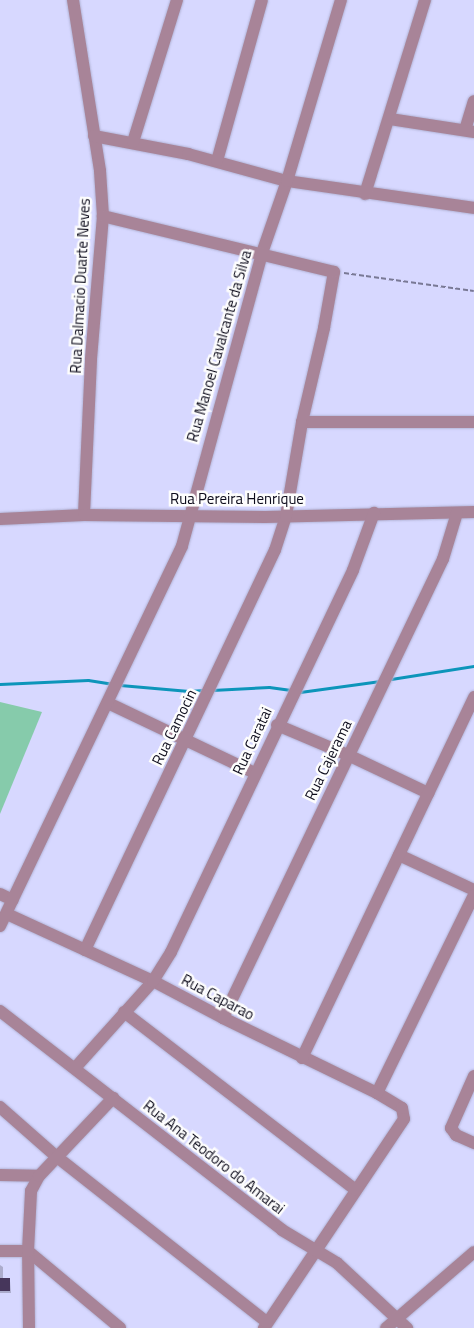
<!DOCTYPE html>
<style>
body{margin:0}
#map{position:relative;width:474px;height:1328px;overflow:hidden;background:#d7d8ff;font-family:"Titillium Web",sans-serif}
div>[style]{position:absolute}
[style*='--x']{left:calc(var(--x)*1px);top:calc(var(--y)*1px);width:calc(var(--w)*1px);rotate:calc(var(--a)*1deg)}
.green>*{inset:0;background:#86cbab}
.shadow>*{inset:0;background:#0003}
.stream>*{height:3px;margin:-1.5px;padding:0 1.5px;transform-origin:1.5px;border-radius:1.5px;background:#0d95ba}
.building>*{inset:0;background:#46365b}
.path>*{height:2px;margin-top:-1px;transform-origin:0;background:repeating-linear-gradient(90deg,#797995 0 5px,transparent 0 7.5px)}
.roads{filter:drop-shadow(0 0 1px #b2b3d6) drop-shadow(0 0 1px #b2b3d6)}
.minor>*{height:12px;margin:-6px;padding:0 6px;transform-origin:6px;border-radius:6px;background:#a88498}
span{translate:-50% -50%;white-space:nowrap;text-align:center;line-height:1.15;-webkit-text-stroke:5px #fdfdfd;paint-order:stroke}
.street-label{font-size:15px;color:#0c0b1b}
</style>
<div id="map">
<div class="green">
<i style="clip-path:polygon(0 702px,42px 712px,0 814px)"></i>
</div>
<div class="shadow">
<i style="clip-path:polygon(0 1265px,3px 1267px,3px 1279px,9px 1279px,10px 1281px,11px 1293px,0 1293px)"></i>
</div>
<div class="stream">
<i style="--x:391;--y:679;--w:84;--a:-8.9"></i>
<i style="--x:0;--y:684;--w:88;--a:-2.6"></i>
<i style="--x:88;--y:680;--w:24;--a:9"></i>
<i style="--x:120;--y:685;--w:69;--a:5"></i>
<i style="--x:189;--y:691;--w:15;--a:-4"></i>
<i style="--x:212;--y:690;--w:57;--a:-3"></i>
<i style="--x:269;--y:687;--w:22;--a:8"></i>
<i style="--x:300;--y:692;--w:81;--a:-7.8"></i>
</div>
<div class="building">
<i style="clip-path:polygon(0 1278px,10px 1278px,10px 1291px,0 1291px)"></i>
</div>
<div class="path">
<i style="--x:344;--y:273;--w:131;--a:7.9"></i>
</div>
<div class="roads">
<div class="minor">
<i style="--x:73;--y:0;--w:173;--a:81"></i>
<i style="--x:100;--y:171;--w:45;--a:86.2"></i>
<i style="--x:103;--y:216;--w:144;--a:94.8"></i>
<i style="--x:91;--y:360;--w:155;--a:92.6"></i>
<i style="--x:390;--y:119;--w:85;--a:8.8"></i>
<i style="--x:465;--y:130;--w:30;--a:-73"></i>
<i style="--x:94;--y:136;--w:96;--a:10.8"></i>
<i style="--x:188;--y:154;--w:103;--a:15.3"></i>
<i style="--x:287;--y:181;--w:189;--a:8.2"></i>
<i style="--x:133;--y:142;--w:149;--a:-72.8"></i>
<i style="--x:217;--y:161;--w:167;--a:-74.4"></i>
<i style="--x:365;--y:194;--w:203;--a:-72.8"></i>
<i style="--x:302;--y:422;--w:172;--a:0"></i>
<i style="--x:0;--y:519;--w:84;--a:-2.7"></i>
<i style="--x:84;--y:515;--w:181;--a:0.6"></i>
<i style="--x:265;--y:517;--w:209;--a:-1.4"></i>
<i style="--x:108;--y:703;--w:163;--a:25.5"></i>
<i style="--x:277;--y:725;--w:77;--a:22.9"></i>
<i style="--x:348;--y:755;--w:89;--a:25.4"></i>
<i style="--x:399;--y:855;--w:83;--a:25"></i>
<i style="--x:0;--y:894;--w:14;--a:25"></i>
<i style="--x:7;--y:914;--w:161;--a:24.7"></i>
<i style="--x:153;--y:981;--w:79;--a:27.9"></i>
<i style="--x:223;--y:1018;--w:171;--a:26"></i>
<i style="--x:377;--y:1093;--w:29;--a:31"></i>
<i style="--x:402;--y:1108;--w:11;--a:80"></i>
<i style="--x:404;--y:1119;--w:252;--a:123.8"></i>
<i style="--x:0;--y:926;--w:421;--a:-64.4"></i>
<i style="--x:182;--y:546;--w:304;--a:-74.7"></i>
<i style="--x:262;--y:253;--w:76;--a:-70.9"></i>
<i style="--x:287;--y:181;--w:189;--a:-73.4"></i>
<i style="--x:85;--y:950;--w:443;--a:-64.6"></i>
<i style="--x:275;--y:550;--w:36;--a:-72"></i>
<i style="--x:286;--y:516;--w:95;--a:-80.3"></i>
<i style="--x:302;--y:422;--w:97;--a:-76.8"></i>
<i style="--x:324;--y:328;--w:57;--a:-79.9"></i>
<i style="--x:334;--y:272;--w:238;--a:-166.4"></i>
<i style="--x:0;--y:1011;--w:357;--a:37.8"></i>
<i style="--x:282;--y:1230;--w:64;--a:31"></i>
<i style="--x:337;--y:1263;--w:96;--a:42.9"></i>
<i style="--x:124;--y:1012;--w:291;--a:37.5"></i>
<i style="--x:223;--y:1018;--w:509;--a:-64.39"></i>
<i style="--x:443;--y:559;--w:48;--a:-73.1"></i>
<i style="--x:302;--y:1058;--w:400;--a:-64.5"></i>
<i style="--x:75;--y:1068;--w:117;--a:-48.1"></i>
<i style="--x:153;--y:981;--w:34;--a:-58"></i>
<i style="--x:171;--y:952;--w:423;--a:-64.5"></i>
<i style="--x:353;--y:570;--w:61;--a:-69.8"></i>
<i style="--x:474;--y:1076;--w:57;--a:113.9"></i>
<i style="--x:451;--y:1128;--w:9;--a:54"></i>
<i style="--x:456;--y:1135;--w:20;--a:24"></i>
<i style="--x:377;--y:1093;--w:220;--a:-63.9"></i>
<i style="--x:0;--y:1107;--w:76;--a:41.3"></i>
<i style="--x:57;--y:1157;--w:267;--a:38.2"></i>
<i style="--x:0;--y:1175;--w:39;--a:1"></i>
<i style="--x:0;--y:1251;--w:28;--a:0"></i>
<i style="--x:28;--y:1251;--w:120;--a:39.9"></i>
<i style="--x:29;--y:1328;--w:77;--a:-90.7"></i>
<i style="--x:28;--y:1251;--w:60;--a:-87.1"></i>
<i style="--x:31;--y:1191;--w:17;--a:-62"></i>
<i style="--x:39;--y:1176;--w:108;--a:-46.5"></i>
<i style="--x:386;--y:1328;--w:116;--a:-40.8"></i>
</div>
</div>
<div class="street-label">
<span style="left:80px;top:286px;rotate:-87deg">Rua Dalmacio Duarte Neves</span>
<span style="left:219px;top:346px;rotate:-74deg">Rua Manoel Cavalcante da Silva</span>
<span style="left:237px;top:499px">Rua Pereira Henrique</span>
<span style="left:174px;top:727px;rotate:-64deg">Rua Camocin</span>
<span style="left:252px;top:741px;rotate:-65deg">Rua Caratai</span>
<span style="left:328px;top:760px;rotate:-64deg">Rua Cajerama</span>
<span style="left:218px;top:997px;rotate:28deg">Rua Caparao</span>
<span style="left:214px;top:1157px;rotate:38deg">Rua Ana Teodoro do Amarai</span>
</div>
</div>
